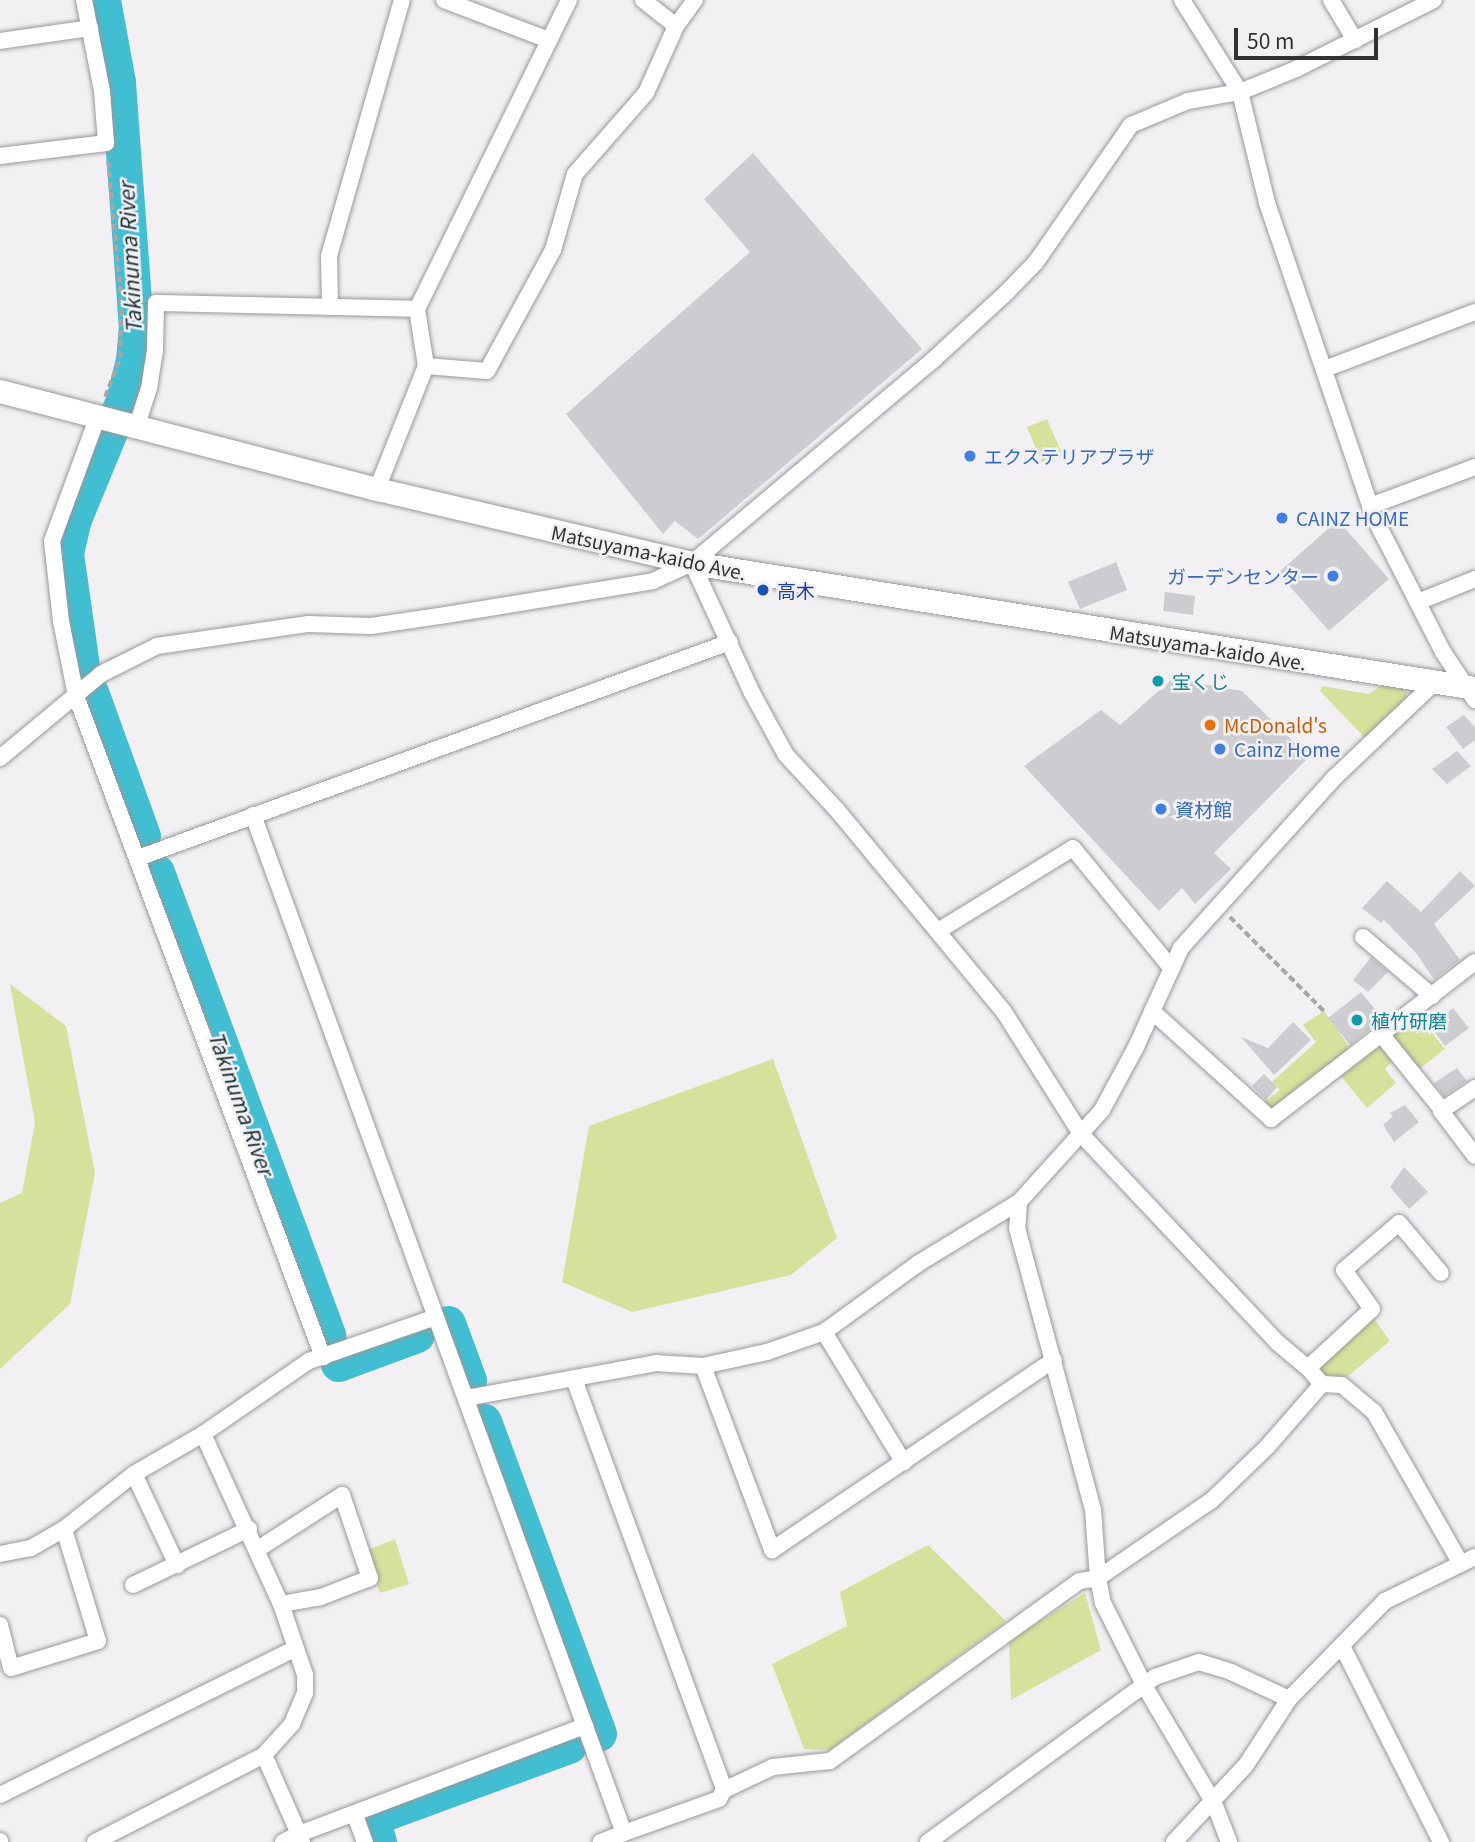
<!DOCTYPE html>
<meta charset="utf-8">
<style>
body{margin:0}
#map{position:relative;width:1475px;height:1842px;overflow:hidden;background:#f3f0f4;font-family:Georgia,"Noto Sans JP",serif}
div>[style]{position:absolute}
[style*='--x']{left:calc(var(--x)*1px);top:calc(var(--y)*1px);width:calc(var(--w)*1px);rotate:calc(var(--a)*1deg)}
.green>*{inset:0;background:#d4e29b}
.river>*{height:35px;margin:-17.5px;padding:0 17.5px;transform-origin:17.5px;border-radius:17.5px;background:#42bed2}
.building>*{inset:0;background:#cdcdd1}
.path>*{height:3.5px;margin-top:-1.75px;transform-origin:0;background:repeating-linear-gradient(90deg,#a8a6a9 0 7px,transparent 0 10.5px)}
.roads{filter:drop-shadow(0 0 2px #99979b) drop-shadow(0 0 2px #99979b)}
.street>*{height:16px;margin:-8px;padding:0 8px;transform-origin:8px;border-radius:8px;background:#fff}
.secondary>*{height:23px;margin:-11.5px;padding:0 11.5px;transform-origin:11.5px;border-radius:11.5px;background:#fff}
.dots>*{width:19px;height:19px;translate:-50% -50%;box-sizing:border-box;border:4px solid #f3f0f4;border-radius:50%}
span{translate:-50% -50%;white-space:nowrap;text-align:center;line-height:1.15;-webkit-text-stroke:5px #f3f0f4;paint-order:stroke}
.shop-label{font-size:19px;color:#366cbe}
.left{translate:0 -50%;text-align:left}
.right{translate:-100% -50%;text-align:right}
.street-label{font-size:19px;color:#323132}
.transit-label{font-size:19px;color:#164399}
.culture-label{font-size:19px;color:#0d838f}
.food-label{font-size:19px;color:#c56008}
.water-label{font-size:21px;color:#1c3135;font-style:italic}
.scale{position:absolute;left:1234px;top:28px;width:144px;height:32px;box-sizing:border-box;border:4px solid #323132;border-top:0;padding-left:9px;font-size:21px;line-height:24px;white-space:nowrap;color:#323132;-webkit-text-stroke:5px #f3f0f4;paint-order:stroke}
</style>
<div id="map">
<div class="green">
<i style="clip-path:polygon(1047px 419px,1063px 456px,1042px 463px,1027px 427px)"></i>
<i style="clip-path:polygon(1382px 685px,1406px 689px,1408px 700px,1367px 740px,1320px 691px,1322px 686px,1369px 694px)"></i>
<i style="clip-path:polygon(10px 984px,66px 1026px,95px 1173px,70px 1304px,0 1369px,0 1203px,22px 1193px,35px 1123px)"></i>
<i style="clip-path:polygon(1324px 1011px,1355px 1055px,1276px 1116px,1264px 1102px,1280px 1090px,1272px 1082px,1316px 1042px,1303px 1025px)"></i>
<i style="clip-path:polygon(1421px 1019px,1445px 1049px,1414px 1073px,1390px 1037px)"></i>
<i style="clip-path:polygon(1381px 1048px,1393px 1060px,1385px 1069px,1396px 1083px,1367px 1108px,1340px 1075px,1371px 1050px)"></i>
<i style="clip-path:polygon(773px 1059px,837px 1238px,791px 1275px,632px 1312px,562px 1282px,589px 1126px)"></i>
<i style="clip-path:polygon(1370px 1313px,1390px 1341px,1346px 1378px,1309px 1372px)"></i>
<i style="clip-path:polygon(395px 1539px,409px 1584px,380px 1593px,365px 1551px)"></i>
<i style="clip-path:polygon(928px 1545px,1006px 1621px,830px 1750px,804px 1749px,772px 1664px,847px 1626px,840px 1592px)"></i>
<i style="clip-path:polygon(1085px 1593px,1101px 1650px,1011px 1700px,1009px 1641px)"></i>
</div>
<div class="river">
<i style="--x:83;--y:673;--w:121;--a:-98.1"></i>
<i style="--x:66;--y:553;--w:35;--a:-77"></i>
<i style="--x:74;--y:519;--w:129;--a:-67.6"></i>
<i style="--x:123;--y:400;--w:41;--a:-76"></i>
<i style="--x:133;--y:360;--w:32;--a:-85"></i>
<i style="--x:136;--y:328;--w:247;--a:-94.2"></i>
<i style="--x:118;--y:82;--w:83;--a:-100.4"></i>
<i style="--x:91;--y:692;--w:153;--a:70.1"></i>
<i style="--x:157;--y:872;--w:494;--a:69.7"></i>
<i style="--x:448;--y:1323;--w:61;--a:69.8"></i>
<i style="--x:338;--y:1364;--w:84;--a:-20.2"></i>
<i style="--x:484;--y:1421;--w:333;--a:69.8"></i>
<i style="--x:379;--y:1842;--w:25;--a:-106"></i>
<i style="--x:372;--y:1818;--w:210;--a:-20.1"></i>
</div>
<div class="building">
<i style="clip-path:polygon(753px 153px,922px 349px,698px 539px,675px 521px,663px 534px,566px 414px,750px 252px,704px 199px)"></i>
<i style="clip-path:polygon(1338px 520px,1389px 579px,1329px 631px,1278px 573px)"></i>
<i style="clip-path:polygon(1116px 562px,1127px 590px,1080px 609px,1068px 582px)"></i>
<i style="clip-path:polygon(1165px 592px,1195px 596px,1193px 615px,1163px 611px)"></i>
<i style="clip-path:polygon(1172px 679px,1242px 691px,1309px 757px,1214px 853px,1231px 869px,1195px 904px,1182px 888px,1159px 911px,1024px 766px,1101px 710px,1120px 725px)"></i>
<i style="clip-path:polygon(1464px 715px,1475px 727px,1475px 740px,1463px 749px,1446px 727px)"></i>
<i style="clip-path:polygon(1457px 751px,1471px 766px,1447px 784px,1432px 769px)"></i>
<i style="clip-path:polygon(1460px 871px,1475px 886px,1434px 924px,1460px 960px,1434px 980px,1417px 954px,1384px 920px,1381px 923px,1362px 908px,1387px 881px,1421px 912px)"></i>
<i style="clip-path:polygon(1371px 957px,1388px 972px,1368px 992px,1353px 980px)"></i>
<i style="clip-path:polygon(1361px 992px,1383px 1019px,1350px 1045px,1328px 1018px)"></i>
<i style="clip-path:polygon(1453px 1008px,1469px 1028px,1445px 1046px,1430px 1026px)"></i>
<i style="clip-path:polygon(1293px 1022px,1311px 1040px,1274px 1075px,1241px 1037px,1268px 1048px)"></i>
<i style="clip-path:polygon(1457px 1068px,1467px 1081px,1444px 1096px,1434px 1083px)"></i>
<i style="clip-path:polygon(1264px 1074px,1277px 1087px,1266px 1100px,1252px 1086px)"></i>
<i style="clip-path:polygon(1405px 1105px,1419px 1122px,1394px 1142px,1383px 1125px,1393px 1116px,1390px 1113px)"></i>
<i style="clip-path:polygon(1404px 1167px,1428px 1192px,1409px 1209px,1390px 1187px)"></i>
</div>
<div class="path">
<i style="--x:105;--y:397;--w:42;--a:-69"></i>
<i style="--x:120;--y:358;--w:54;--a:-88.9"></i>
<i style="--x:121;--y:304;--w:145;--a:-95.2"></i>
<i style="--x:1230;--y:917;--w:133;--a:45"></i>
</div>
<div class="roads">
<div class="street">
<i style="--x:444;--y:0;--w:112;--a:20.9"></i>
<i style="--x:643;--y:0;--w:42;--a:38.2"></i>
<i style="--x:1182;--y:0;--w:109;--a:57.8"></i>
<i style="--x:1240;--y:92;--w:114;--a:76.3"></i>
<i style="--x:1267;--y:203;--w:332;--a:71.2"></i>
<i style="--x:1374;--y:517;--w:152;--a:62.9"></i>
<i style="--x:1443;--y:652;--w:58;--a:56.3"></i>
<i style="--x:1331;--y:0;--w:47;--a:59"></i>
<i style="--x:0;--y:41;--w:91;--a:-8.2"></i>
<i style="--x:0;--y:156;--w:107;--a:-7"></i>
<i style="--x:106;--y:143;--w:52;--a:-94.4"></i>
<i style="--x:102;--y:91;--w:93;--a:-101.2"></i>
<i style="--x:330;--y:307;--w:51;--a:-91.1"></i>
<i style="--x:329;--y:256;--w:266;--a:-74.1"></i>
<i style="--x:426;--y:366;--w:61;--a:4.7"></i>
<i style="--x:487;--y:371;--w:138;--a:-61.4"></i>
<i style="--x:553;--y:250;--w:79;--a:-73.9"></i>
<i style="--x:575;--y:174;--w:108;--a:-48.8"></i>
<i style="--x:646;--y:93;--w:73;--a:-65.9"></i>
<i style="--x:676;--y:26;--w:32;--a:-54"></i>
<i style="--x:1325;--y:369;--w:160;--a:-20.8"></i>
<i style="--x:98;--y:416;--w:133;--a:110.2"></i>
<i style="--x:52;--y:541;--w:81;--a:83.6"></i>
<i style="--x:61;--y:621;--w:76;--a:78.7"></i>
<i style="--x:76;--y:696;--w:706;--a:69.51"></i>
<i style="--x:137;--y:425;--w:39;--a:-72"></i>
<i style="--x:149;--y:388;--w:37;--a:-81"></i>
<i style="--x:155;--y:351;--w:48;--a:-88.8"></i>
<i style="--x:156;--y:303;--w:261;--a:1.3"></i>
<i style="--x:377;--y:489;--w:132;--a:-68.3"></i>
<i style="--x:426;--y:366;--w:58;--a:-99"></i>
<i style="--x:417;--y:309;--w:344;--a:-63.8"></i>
<i style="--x:1370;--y:506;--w:112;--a:-20.4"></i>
<i style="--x:692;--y:563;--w:143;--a:65.2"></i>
<i style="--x:752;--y:693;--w:71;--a:61.3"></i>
<i style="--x:786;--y:755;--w:75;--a:47.2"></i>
<i style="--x:837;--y:810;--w:262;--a:50.4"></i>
<i style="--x:1004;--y:1012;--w:144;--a:57.7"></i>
<i style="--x:1081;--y:1134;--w:287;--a:46.7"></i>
<i style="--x:1278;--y:1343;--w:39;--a:40"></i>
<i style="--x:1308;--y:1368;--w:21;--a:49"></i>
<i style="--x:1322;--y:1384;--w:20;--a:3"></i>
<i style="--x:1342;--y:1385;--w:42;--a:40.2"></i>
<i style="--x:1374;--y:1412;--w:175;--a:60.2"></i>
<i style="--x:1418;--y:602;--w:61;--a:-22"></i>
<i style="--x:0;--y:758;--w:131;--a:-39.7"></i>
<i style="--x:101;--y:674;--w:63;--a:-26.6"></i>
<i style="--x:157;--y:646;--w:153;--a:-8.3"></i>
<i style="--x:308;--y:624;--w:63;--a:1.8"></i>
<i style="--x:371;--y:626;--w:76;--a:-8.3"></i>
<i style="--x:446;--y:615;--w:210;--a:-9.3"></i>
<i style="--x:653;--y:581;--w:43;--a:-24.8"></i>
<i style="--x:692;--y:563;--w:314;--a:-40.1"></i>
<i style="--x:932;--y:361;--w:100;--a:-42.6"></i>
<i style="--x:1006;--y:293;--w:43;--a:-45.9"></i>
<i style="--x:1036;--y:262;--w:167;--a:-55.3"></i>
<i style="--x:1131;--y:125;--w:62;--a:-22.8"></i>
<i style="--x:1188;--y:101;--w:53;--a:-9.8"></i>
<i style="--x:1240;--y:92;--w:61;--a:-22.3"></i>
<i style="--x:1296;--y:69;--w:154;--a:-26.6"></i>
<i style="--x:253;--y:815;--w:1083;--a:69.98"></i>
<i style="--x:624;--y:1833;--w:25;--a:159"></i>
<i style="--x:138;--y:858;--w:630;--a:-20.05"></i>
<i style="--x:938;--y:931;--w:158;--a:-31.6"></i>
<i style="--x:1073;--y:848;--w:156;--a:50.7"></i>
<i style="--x:1363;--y:937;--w:91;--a:40.5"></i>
<i style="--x:1152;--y:1011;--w:161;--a:42.2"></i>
<i style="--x:1271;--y:1119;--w:257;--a:-37.6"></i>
<i style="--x:1381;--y:1034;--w:97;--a:51.2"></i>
<i style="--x:1475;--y:1088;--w:41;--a:145.9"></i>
<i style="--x:1441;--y:1111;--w:56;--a:52.9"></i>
<i style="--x:1019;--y:1202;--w:26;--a:94"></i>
<i style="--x:1017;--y:1228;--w:291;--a:74.9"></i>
<i style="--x:1093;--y:1509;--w:69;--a:85.9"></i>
<i style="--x:1098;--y:1578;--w:25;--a:79"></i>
<i style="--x:1103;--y:1603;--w:94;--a:63.4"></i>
<i style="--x:1145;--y:1687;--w:135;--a:59.3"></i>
<i style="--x:1214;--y:1803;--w:42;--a:69"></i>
<i style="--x:824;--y:1332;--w:153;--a:58.6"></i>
<i style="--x:703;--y:1366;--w:197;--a:69.4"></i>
<i style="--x:772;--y:1550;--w:340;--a:-34"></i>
<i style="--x:1308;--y:1368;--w:87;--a:-42.7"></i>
<i style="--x:1372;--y:1309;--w:48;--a:-125.7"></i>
<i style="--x:1344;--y:1270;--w:72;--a:-40.5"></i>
<i style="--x:1399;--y:1223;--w:65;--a:50"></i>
<i style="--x:574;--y:1379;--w:438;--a:69.9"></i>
<i style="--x:724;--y:1790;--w:10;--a:119"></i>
<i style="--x:719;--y:1799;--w:101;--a:160.3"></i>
<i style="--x:466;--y:1398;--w:193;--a:-10.4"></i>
<i style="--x:656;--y:1363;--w:47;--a:3.7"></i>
<i style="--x:703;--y:1366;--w:66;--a:-12.3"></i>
<i style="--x:767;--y:1352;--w:60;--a:-19.3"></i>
<i style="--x:824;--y:1332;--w:117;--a:-36"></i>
<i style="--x:919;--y:1263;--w:117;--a:-31.4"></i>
<i style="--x:1019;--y:1202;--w:124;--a:-47.9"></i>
<i style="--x:1102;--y:1110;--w:72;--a:-61.6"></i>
<i style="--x:1136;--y:1047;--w:109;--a:-65.6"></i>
<i style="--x:1181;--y:948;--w:229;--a:-48"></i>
<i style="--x:1334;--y:778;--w:138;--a:-43.5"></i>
<i style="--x:203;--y:1434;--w:187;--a:65.4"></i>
<i style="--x:281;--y:1604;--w:75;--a:71.3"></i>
<i style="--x:305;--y:1675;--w:18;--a:90"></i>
<i style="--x:305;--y:1693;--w:34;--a:113"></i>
<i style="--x:292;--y:1724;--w:42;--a:132.1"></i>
<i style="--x:134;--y:1474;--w:101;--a:64.7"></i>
<i style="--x:258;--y:1549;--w:100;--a:-32.7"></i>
<i style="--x:342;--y:1495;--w:88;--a:71.4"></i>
<i style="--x:370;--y:1578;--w:53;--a:158.8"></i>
<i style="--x:321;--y:1597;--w:41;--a:170.1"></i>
<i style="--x:0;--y:1554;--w:32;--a:-11"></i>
<i style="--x:31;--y:1548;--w:38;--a:-30"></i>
<i style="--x:64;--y:1529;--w:89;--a:-38.2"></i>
<i style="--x:134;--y:1474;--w:80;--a:-30.1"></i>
<i style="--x:203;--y:1434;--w:129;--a:-34.6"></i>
<i style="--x:309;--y:1361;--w:134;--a:-19.1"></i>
<i style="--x:133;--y:1585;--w:129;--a:-25.8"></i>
<i style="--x:0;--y:1625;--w:44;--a:75.7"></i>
<i style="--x:11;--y:1668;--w:91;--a:-17.2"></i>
<i style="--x:98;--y:1641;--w:117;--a:-106.9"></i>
<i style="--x:1342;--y:1646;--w:220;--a:63.2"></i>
<i style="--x:724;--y:1790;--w:54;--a:-25.1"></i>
<i style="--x:773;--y:1767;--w:57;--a:-6"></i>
<i style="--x:830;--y:1761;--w:308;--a:-35.8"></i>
<i style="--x:1080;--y:1581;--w:18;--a:-9"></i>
<i style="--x:1098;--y:1578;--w:138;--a:-34.4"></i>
<i style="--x:1212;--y:1500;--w:76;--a:-43.9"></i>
<i style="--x:1267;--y:1447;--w:84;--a:-48.9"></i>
<i style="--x:0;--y:1795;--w:330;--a:-26.4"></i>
<i style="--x:355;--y:1815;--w:29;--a:70"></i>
<i style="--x:0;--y:1841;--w:1;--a:90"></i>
<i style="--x:95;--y:1842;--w:190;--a:-27.2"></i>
<i style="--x:264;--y:1755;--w:86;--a:66.1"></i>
<i style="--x:299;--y:1834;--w:18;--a:153"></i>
<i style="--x:302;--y:1842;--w:9;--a:-111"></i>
<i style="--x:299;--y:1834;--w:306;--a:-20.7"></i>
<i style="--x:928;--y:1842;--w:281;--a:-36"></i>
<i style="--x:1155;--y:1677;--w:46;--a:-18.8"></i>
<i style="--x:1199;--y:1662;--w:34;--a:17"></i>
<i style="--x:1231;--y:1672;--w:64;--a:25"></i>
<i style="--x:1174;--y:1842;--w:105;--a:-46.9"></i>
<i style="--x:1246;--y:1765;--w:79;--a:-56.9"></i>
<i style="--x:1289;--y:1699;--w:137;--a:-45.6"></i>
<i style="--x:1385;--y:1601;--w:100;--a:-26.1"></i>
</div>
<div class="secondary">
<i style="--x:0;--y:391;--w:390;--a:14.6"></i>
<i style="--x:377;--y:489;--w:324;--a:13.2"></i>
<i style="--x:692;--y:563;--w:793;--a:9.07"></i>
</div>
</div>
<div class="dots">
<i style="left:970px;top:456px;background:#3f7fe0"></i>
<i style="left:1282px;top:518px;background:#3f7fe0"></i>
<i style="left:1333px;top:576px;background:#3f7fe0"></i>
<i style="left:763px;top:590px;background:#1a4fb4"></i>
<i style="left:1158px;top:681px;background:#0f9aa8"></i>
<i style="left:1210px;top:725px;background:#e8710a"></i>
<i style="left:1220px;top:749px;background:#3f7fe0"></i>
<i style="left:1161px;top:809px;background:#3f7fe0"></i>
<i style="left:1357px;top:1020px;background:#0f9aa8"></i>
</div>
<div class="shop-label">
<span class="left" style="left:984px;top:456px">エクステリアプラザ</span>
<span class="left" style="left:1296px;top:518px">CAINZ HOME</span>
<span class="right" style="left:1319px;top:576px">ガーデンセンター</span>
<span class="left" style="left:1234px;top:749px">Cainz Home</span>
<span class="left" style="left:1175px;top:809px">資材館</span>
</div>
<div class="street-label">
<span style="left:649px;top:552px;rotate:12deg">Matsuyama-kaido Ave.</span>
<span style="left:1208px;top:647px;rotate:9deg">Matsuyama-kaido Ave.</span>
</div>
<div class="transit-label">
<span class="left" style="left:777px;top:590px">高木</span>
</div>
<div class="culture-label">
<span class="left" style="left:1172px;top:681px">宝くじ</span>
<span class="left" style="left:1371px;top:1020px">植竹研磨</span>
</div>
<div class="food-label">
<span class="left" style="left:1224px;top:725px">McDonald's</span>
</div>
<div class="water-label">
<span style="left:129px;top:258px;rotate:-93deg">Takinuma River</span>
<span style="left:242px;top:1103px;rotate:70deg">Takinuma River</span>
</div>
<div class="scale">50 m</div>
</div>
